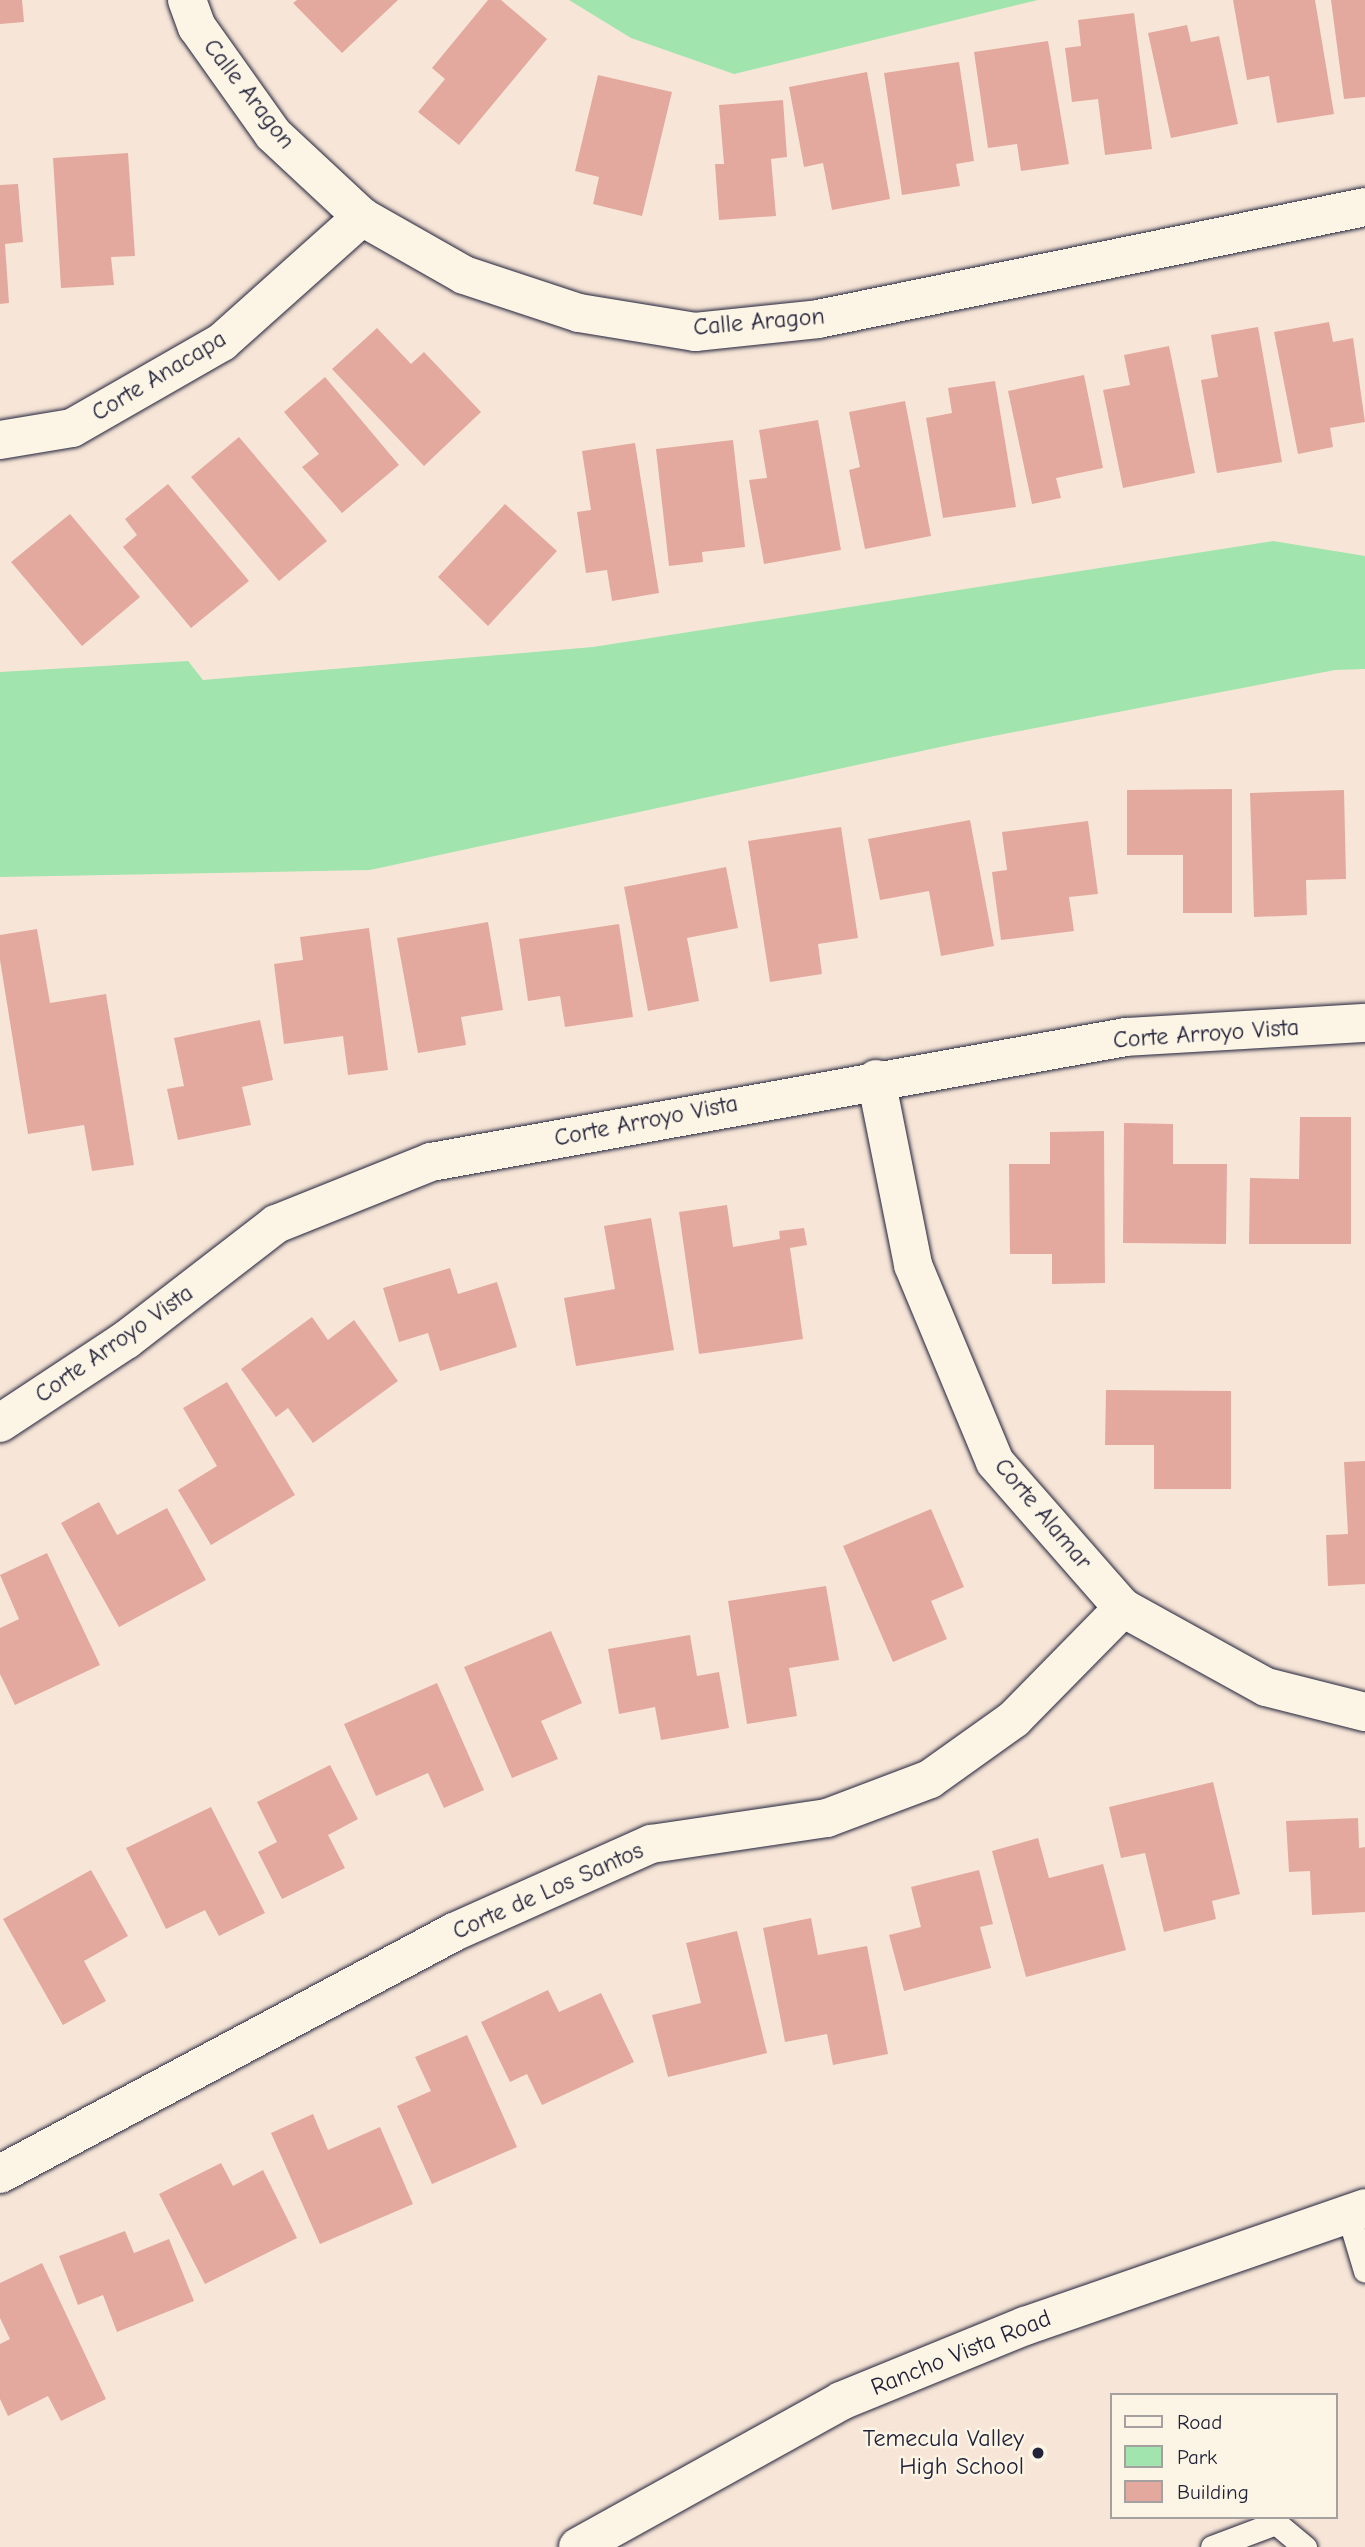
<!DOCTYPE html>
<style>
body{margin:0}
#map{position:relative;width:1365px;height:2547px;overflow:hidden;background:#f7e6d7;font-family:"Comic Neue",sans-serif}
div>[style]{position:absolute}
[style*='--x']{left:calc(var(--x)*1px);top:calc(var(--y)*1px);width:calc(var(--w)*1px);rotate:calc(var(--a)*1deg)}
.green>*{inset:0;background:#a1e4ae}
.building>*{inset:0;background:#e3a99f}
.roads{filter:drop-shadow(0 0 2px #22223b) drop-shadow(0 0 2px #22223b)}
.lane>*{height:23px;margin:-11.5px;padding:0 11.5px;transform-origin:11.5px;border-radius:11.5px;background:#fcf5e5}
.street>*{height:38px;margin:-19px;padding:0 19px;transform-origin:19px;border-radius:19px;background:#fcf5e5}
.secondary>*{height:38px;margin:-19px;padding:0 19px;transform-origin:19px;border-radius:19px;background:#fcf5e5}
.dots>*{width:19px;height:19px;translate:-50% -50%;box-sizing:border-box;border:4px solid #fcf5e5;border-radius:50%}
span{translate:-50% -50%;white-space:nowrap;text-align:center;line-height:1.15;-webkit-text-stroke:5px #fcf5e5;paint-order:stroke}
.street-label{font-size:24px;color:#22223b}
.poi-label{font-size:24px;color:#22223b}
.right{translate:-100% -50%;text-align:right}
.legend{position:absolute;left:1110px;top:2393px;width:228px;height:126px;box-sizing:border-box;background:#fcf5e5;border:2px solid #a5a1a1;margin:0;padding:9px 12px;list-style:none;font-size:21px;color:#22223b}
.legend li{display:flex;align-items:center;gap:14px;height:35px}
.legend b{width:35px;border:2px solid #a5a1a1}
</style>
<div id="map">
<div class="green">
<i style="clip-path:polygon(569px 0,1038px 0,734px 74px,631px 38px)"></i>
<i style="clip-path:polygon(1273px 541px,1365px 556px,1365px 669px,1335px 670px,968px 741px,370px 870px,0 877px,0 672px,188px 661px,203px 680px,593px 647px)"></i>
</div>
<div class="building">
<i style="clip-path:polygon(0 0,22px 0,24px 22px,0 24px)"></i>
<i style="clip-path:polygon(297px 0,398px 0,342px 53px,293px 3px)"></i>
<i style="clip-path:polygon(488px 0,501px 0,547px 39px,459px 145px,418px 112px,445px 79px,432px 68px)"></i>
<i style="clip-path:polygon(1233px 0,1315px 0,1334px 114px,1277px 123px,1269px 76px,1247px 80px)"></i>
<i style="clip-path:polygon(1331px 0,1365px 0,1365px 97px,1344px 99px)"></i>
<i style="clip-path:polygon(1134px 13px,1152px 149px,1105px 155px,1098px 99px,1072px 102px,1065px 48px,1081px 46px,1078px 20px)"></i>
<i style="clip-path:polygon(1187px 25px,1191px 42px,1219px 36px,1238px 124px,1171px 138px,1148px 33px)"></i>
<i style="clip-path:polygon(1048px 41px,1069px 164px,1021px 171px,1017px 144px,988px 148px,974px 52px)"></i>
<i style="clip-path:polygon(959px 62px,974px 161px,956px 164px,960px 186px,902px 195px,884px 73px)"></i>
<i style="clip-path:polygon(867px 72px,890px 199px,832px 210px,823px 163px,804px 167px,789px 87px)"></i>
<i style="clip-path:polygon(598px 75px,672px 92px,642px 216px,593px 204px,599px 177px,575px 171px)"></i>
<i style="clip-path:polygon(783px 100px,787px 157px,771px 159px,776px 216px,719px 220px,715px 164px,724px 164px,719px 105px)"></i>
<i style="clip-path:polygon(128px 153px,135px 256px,111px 257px,114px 285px,61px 288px,53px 158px)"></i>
<i style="clip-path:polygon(18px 184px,23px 242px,5px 244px,9px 303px,0 304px,0 185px)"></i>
<i style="clip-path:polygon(1329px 322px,1333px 342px,1353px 338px,1365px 422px,1330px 428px,1333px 447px,1298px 454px,1274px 332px)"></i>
<i style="clip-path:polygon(1258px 327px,1282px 462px,1217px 473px,1201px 380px,1218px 377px,1211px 335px)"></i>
<i style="clip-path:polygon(377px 328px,411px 364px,424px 352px,481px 412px,424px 466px,332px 369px)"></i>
<i style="clip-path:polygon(1169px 346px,1195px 473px,1123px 488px,1103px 390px,1130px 385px,1124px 355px)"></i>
<i style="clip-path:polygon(1084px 375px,1103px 468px,1056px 478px,1061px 498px,1032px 504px,1008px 391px)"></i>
<i style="clip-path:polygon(325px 377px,399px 465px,342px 513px,302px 467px,319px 454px,284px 412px)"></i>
<i style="clip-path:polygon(995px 381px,1016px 507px,943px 518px,926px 418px,952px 413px,948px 388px)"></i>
<i style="clip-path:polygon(905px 401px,931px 536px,865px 549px,849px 470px,860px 467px,849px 412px)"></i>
<i style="clip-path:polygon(818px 420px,841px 550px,764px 564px,749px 480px,767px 478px,759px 430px)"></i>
<i style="clip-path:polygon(239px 437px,327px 541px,279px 581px,191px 477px)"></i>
<i style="clip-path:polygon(733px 440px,745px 547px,702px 552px,703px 562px,669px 566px,656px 449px)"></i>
<i style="clip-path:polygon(635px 443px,659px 593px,612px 601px,607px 570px,586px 573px,577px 512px,591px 510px,582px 451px)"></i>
<i style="clip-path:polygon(168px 484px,249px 581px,191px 628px,123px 547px,137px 535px,125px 519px)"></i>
<i style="clip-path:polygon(505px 504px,557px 551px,488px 626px,438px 577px)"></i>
<i style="clip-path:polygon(70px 514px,140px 597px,82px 646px,11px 562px)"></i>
<i style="clip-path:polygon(1232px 789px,1232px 913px,1183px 913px,1183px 855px,1127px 855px,1127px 790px)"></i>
<i style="clip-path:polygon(1344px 790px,1346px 879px,1306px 880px,1307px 915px,1254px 917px,1250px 793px)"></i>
<i style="clip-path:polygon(970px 820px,994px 946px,941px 956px,929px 891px,880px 900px,868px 839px)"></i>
<i style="clip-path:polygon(1088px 821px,1098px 894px,1069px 897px,1074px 931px,1001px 940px,992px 872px,1007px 870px,1002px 832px)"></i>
<i style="clip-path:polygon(841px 827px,858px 938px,818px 944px,822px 974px,770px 982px,748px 841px)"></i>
<i style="clip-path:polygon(726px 867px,738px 928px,687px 938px,699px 1001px,648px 1011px,624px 887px)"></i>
<i style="clip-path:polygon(488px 922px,503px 1010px,461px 1017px,466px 1045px,418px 1053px,397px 938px)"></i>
<i style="clip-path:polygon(619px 924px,633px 1017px,565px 1027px,560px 996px,528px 1001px,519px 939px)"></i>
<i style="clip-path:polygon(369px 928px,388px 1070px,348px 1075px,343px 1036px,284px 1044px,274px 964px,303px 960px,300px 937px)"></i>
<i style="clip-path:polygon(37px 929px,50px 1003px,106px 994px,134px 1165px,92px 1171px,84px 1125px,28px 1134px,0 960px,0 935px)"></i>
<i style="clip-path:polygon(260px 1020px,273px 1080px,242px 1087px,251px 1125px,178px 1140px,167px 1089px,184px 1086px,174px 1038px)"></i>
<i style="clip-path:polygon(1300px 1117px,1351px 1117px,1351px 1244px,1249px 1244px,1250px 1178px,1299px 1179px)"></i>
<i style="clip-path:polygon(1124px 1123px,1173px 1124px,1173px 1164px,1227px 1164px,1226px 1244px,1123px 1243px)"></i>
<i style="clip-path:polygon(1104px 1131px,1105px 1283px,1052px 1284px,1052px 1254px,1010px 1254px,1009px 1164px,1050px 1164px,1050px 1132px)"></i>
<i style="clip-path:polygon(727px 1205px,733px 1247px,780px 1239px,779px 1231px,804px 1228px,807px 1245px,790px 1248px,803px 1339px,699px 1354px,679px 1212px)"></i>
<i style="clip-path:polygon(651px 1218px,674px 1350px,576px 1366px,564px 1298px,615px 1289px,604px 1226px)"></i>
<i style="clip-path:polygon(450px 1268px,458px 1294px,497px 1282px,517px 1347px,440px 1371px,428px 1333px,399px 1342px,383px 1288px)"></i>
<i style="clip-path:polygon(312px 1317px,328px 1340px,354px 1320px,398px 1381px,313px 1443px,288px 1408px,276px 1417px,241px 1369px)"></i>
<i style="clip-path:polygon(227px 1382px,295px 1495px,211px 1545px,178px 1490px,217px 1466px,183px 1408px)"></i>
<i style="clip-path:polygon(1106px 1390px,1231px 1391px,1231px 1489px,1154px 1489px,1154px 1445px,1105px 1445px)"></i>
<i style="clip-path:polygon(1365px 1461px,1365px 1584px,1328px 1586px,1326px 1535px,1348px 1534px,1344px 1462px)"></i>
<i style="clip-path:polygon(99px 1502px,117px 1535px,167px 1508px,206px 1580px,119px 1627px,61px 1523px)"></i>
<i style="clip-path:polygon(931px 1509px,964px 1587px,931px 1601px,947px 1639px,893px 1662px,843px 1546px)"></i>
<i style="clip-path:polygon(47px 1553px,100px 1665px,15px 1705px,0 1674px,0 1628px,19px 1619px,0 1575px)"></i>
<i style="clip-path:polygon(826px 1586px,839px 1660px,789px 1668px,797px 1716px,747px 1724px,728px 1601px)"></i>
<i style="clip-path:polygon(551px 1631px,582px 1703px,541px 1721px,558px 1759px,512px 1778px,464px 1667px)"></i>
<i style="clip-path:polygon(690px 1635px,697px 1676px,719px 1672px,729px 1728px,661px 1740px,655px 1707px,619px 1714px,608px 1649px)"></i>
<i style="clip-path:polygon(437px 1683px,484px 1790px,444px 1808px,428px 1773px,376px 1796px,344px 1724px)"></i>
<i style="clip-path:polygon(330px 1765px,358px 1819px,328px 1835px,345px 1868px,282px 1899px,258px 1852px,277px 1842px,257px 1802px)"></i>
<i style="clip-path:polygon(1213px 1782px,1240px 1894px,1212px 1901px,1216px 1919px,1164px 1932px,1145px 1853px,1121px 1858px,1109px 1807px)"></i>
<i style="clip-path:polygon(211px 1807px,265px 1913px,219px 1936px,205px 1910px,166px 1929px,126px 1848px)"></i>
<i style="clip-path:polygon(1358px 1818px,1359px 1848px,1365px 1847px,1365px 1912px,1312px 1915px,1310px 1871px,1289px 1872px,1286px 1821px)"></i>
<i style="clip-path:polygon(1038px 1838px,1049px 1878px,1103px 1864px,1126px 1950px,1026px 1977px,992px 1851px)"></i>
<i style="clip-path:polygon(91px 1870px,128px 1936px,84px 1961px,106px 2001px,63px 2025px,3px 1919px)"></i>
<i style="clip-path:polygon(979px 1870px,993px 1924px,980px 1927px,991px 1968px,904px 1991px,889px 1935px,921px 1927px,911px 1887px)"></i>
<i style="clip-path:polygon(811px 1918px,818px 1955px,867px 1946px,888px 2054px,833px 2065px,827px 2034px,785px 2042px,763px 1928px)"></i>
<i style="clip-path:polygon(737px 1931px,767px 2053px,668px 2077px,652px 2015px,701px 2003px,686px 1943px)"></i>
<i style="clip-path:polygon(548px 1990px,559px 2012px,601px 1993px,634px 2062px,542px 2105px,527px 2074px,510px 2082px,481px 2022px)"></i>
<i style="clip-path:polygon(467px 2035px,517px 2147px,432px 2184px,397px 2106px,431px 2091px,415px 2057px)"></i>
<i style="clip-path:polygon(313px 2114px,328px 2150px,380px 2127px,413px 2204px,320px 2244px,271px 2133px)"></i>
<i style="clip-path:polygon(221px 2163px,233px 2186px,263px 2170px,297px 2238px,205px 2284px,159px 2194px)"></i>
<i style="clip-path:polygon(125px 2231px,134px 2253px,169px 2239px,194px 2301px,117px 2332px,103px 2295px,78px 2305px,59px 2256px)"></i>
<i style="clip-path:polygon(42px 2263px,106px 2399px,61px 2421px,48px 2396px,8px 2416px,0 2399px,0 2344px,10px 2339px,0 2318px,0 2283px)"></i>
</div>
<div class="roads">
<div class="lane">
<i style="--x:1348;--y:2214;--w:59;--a:73.4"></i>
<i style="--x:1212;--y:2547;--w:68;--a:-20.6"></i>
<i style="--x:1276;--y:2523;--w:38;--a:40"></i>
</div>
<div class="street">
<i style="--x:187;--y:0;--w:29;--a:70"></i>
<i style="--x:197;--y:27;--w:131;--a:54.6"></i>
<i style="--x:273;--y:134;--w:122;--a:43"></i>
<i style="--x:362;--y:217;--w:117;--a:29.6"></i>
<i style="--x:464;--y:275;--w:121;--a:18.3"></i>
<i style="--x:579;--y:313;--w:118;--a:9.3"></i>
<i style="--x:695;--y:332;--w:124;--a:-6"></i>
<i style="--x:818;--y:319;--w:558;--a:-11.57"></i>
<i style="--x:0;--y:440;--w:73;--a:-9.5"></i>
<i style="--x:72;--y:428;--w:173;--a:-29.8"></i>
<i style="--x:222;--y:342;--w:188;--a:-41.8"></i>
<i style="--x:876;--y:1079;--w:190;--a:78.7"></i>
<i style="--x:913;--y:1265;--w:213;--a:67.4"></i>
<i style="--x:995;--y:1462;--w:194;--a:48.8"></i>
<i style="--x:1123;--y:1608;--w:163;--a:28.9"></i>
<i style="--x:1266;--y:1687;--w:102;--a:14.2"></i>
<i style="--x:0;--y:1423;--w:151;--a:-33.4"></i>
<i style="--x:126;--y:1340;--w:190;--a:-37.7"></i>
<i style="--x:276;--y:1224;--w:167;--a:-21.8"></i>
<i style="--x:431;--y:1162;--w:706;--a:-10.2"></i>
<i style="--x:1126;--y:1037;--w:239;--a:-3.4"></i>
<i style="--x:0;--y:2174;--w:514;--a:-28.06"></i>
<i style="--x:454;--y:1932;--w:216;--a:-24.1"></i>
<i style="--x:651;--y:1844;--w:178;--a:-8.4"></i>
<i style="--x:827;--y:1818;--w:110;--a:-20.7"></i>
<i style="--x:930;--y:1779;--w:103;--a:-35.5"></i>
<i style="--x:1014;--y:1719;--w:156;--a:-45.5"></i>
</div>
<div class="secondary">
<i style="--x:578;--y:2547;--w:301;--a:-29"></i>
<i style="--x:841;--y:2401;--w:199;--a:-22.2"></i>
<i style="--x:1025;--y:2326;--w:360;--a:-19.1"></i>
</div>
</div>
<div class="dots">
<i style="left:1038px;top:2453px;background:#22223b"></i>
</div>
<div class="street-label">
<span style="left:249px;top:94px;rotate:52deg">Calle Aragon</span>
<span style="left:759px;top:322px;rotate:-5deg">Calle Aragon</span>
<span style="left:159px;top:376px;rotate:-31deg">Corte Anacapa</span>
<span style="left:1206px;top:1034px;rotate:-4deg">Corte Arroyo Vista</span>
<span style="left:646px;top:1121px;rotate:-11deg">Corte Arroyo Vista</span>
<span style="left:114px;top:1344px;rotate:-35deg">Corte Arroyo Vista</span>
<span style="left:1043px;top:1514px;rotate:50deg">Corte Alamar</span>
<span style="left:548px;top:1891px;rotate:-24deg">Corte de Los Santos</span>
<span style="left:961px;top:2353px;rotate:-22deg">Rancho Vista Road</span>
</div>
<div class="poi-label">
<span class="right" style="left:1024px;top:2453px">Temecula Valley<br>High School</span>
</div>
<ul class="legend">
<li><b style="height:9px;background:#fcf5e5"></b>Road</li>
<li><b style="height:19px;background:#a1e4ae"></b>Park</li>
<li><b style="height:19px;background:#e3a99f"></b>Building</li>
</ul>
</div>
